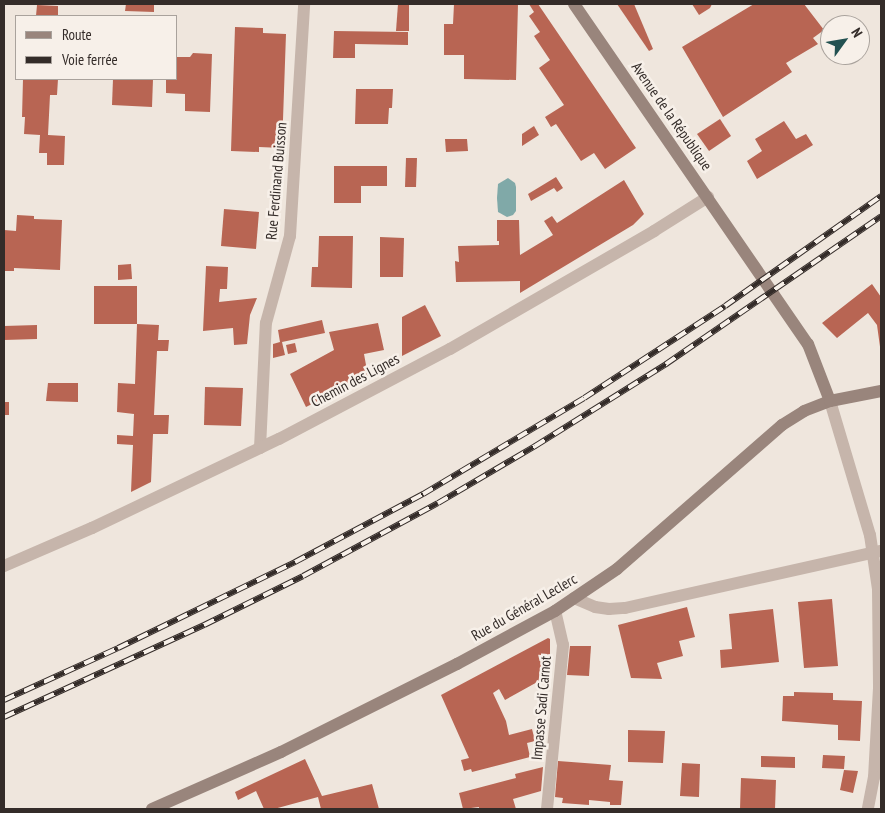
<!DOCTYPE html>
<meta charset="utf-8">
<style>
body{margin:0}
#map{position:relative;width:885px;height:813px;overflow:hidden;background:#efe6dd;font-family:"PT Sans Narrow",sans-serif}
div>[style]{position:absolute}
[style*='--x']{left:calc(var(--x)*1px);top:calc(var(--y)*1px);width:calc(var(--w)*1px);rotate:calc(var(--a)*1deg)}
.water>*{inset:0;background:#80a9a8}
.building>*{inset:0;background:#b86553}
.street>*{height:12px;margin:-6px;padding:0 6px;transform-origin:6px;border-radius:6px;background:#c6b5ab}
.secondary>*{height:12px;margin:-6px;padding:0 6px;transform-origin:6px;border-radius:6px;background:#99857c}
.rail>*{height:5.5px;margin-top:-2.75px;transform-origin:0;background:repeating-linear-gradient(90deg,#f7f0e9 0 11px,#342c29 0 22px);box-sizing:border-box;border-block:1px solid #342c29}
span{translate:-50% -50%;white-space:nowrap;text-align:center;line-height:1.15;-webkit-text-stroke:5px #f7f0e9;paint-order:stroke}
.street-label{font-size:15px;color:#342c29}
.frame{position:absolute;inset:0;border:5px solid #342c29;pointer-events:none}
.legend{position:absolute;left:15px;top:15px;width:162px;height:65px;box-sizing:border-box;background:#f7f0e9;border:1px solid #a9a29c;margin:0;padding:6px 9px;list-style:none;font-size:15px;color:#342c29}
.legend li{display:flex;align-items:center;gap:10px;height:25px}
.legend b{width:25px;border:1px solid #a9a29c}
.north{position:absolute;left:820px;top:15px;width:50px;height:50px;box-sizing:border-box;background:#f7f0e9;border:1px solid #a9a29c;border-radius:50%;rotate:58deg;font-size:14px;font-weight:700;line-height:20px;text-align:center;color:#342c29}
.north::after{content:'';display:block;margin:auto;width:18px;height:22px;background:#235151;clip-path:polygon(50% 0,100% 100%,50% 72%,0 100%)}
</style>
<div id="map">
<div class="water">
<i style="clip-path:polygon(508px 178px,515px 183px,516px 187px,516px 211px,513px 215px,507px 217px,498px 212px,497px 198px,498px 184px)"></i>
</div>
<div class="building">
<i style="clip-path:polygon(126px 4px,154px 4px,154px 12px,125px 11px)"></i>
<i style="clip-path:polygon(398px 4px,409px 4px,409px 31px,396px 31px)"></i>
<i style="clip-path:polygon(454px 4px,518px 4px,516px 80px,464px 79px,464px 55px,444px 55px,444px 24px,453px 24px)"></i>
<i style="clip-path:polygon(529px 4px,538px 4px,636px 148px,605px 169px,594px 153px,581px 161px,556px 124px,551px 127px,545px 117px,564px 105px,539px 68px,550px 60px,534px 36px,540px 32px,529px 16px,534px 12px)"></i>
<i style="clip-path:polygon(617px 4px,634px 4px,653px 49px,649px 51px)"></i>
<i style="clip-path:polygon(692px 4px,712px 4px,710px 8px,699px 15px)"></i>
<i style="clip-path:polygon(754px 4px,804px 4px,824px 30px,813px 38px,818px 44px,786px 63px,792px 72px,723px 117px,682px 47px)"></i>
<i style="clip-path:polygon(37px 5px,58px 6px,58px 16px,36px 16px)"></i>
<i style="clip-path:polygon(235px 27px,263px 28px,263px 33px,286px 34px,282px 148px,259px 147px,259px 152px,231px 151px)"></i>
<i style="clip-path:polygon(334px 31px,408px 32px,408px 45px,355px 44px,355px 58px,333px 58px)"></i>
<i style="clip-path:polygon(193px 53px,212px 54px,210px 112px,185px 111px,185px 94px,166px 93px,166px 79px,176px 79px,176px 57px,190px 57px)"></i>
<i style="clip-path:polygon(23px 79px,58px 79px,57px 95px,50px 95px,48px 135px,65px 136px,64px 165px,47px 165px,47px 153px,39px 153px,40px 135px,24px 134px,25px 117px,22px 117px)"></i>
<i style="clip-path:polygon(113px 79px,153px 79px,152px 107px,112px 105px)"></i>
<i style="clip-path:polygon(356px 89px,393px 89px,392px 108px,389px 108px,388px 124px,355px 124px)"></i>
<i style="clip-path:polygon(720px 119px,731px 136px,709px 151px,697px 134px)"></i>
<i style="clip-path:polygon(784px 121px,796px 139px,806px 134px,813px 145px,757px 179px,747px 161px,762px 151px,755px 139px)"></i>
<i style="clip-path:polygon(534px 126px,539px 135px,522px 146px,522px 134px)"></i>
<i style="clip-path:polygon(445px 139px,467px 139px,468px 151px,446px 152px)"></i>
<i style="clip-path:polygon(406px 158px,417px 158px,416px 187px,405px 187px)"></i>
<i style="clip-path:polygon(334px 166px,387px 166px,387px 186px,361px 186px,361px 203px,334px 203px)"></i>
<i style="clip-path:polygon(556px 177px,563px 188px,557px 192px,554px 188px,531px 201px,528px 194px)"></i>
<i style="clip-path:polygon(624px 180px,644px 214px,633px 225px,520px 293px,520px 281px,456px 282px,455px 261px,459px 262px,458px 246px,499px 245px,499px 241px,497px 241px,497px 220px,519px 220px,520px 255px,553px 235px,544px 221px,552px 216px,557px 223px)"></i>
<i style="clip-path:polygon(224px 209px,259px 212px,256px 249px,221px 246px)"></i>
<i style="clip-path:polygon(17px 215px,34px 216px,34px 219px,62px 220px,60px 270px,14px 268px,14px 271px,4px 271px,4px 230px,16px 231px)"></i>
<i style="clip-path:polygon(319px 236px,353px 236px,352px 288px,311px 287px,312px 267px,318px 267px)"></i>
<i style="clip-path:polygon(380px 237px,404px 238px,403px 277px,380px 277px)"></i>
<i style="clip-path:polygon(131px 264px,132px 279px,118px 280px,118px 265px)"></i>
<i style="clip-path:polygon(206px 266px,228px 267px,227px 289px,220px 289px,219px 302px,257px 298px,250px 315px,247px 344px,234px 345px,233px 328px,203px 331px)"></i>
<i style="clip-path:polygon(872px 284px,881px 297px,881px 354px,877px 325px,868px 313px,837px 338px,822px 323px)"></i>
<i style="clip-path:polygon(94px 286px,137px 286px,137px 324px,159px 325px,158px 340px,169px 340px,168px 351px,157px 351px,154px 415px,169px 415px,168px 434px,153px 434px,151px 482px,131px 492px,133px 445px,117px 444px,117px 435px,133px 436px,134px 414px,117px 412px,118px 383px,135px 384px,137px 324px,94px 324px)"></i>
<i style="clip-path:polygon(425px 305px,441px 336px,402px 356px,402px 317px)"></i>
<i style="clip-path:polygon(322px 320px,325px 333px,282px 342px,285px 355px,273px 358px,273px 344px,280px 342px,278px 330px)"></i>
<i style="clip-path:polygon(378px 323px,384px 350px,364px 354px,368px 376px,306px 407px,290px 374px,334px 350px,329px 332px)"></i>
<i style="clip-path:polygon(37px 325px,37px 339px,4px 340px,4px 326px)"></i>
<i style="clip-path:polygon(295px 343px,297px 352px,288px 354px,286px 345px)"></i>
<i style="clip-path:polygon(48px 383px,78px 383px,78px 402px,46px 401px)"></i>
<i style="clip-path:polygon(205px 387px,243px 388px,241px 426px,204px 425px)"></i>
<i style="clip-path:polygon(4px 402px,9px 402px,9px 415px,4px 415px)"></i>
<i style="clip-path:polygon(832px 599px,838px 666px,804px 668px,798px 602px)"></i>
<i style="clip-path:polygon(687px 607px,695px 637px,679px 641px,683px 656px,657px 663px,662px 679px,631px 678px,618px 625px)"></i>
<i style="clip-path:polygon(773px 609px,779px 662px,721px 668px,720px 650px,732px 649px,729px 614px)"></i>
<i style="clip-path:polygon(548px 638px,550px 639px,550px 675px,505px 700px,499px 689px,493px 693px,506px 721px,509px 735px,532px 729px,535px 741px,527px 743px,530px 757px,472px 772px,471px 769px,464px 771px,461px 760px,469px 758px,441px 695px)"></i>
<i style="clip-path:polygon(570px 646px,591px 646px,589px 676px,567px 675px)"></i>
<i style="clip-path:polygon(794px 692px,833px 693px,833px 700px,862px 701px,860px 741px,838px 740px,838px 725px,782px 721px,783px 696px,794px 696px)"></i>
<i style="clip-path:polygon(628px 730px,665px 731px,663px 763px,628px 762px)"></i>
<i style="clip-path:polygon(823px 755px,845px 756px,844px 769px,822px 768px)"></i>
<i style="clip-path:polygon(761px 756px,795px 757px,795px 768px,761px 767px)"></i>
<i style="clip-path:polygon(305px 759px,322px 796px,372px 784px,379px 809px,321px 809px,318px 797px,274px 809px,264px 809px,256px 791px,238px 800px,235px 792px)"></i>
<i style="clip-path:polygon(558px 761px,611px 765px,609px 780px,623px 781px,621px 805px,610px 805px,610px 802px,589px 800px,589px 805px,562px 803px,563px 798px,555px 797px)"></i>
<i style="clip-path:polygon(682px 763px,700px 764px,699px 797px,680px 796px)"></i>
<i style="clip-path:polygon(543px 767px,541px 791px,513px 799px,516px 809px,479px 809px,479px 807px,463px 809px,459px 793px,516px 778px,515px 774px)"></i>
<i style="clip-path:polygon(844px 770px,858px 771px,853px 793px,840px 790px)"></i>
<i style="clip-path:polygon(741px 778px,776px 780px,775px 809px,740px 809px)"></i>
</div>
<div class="street">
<i style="--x:830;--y:401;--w:140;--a:73.4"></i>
<i style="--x:870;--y:535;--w:55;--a:81.6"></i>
<i style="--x:878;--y:589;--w:99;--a:89.4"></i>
<i style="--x:879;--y:688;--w:89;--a:93.2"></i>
<i style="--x:874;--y:777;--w:33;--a:101"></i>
<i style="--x:260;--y:448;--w:125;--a:-87.3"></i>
<i style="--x:266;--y:323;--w:90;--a:-74.6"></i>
<i style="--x:290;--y:236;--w:232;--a:-86.5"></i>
<i style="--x:4;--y:566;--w:96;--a:-23.4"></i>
<i style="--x:92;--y:528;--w:207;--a:-25.5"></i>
<i style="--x:279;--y:439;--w:193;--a:-27.8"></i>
<i style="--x:450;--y:349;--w:236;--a:-30"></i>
<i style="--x:654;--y:231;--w:64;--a:-32.2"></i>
<i style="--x:574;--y:598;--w:23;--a:23"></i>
<i style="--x:595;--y:607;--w:14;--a:8"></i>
<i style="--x:609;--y:609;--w:16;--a:-4"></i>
<i style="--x:625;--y:608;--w:262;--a:-12.6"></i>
<i style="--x:547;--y:809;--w:165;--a:-84.4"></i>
<i style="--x:563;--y:645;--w:35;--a:-103"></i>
</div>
<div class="secondary">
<i style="--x:574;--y:4;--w:413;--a:55.5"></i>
<i style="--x:808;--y:344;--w:61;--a:68.9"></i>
<i style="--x:152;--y:809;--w:141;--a:-23.8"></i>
<i style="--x:281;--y:752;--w:197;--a:-26.6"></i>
<i style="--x:457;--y:664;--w:111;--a:-28.4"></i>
<i style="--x:555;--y:611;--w:75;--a:-34.1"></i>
<i style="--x:617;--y:569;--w:219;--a:-41.1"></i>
<i style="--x:782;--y:425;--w:26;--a:-32"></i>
<i style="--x:804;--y:411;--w:28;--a:-21"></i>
<i style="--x:830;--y:401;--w:52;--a:-11.1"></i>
</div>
<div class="rail">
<i style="--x:4;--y:700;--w:125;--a:-24.5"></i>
<i style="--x:118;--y:648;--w:197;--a:-25.9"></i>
<i style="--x:295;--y:562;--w:145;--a:-28"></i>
<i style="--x:423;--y:494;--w:187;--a:-30.8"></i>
<i style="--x:584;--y:398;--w:168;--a:-33.1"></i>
<i style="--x:725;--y:306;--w:191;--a:-35.2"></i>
<i style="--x:4;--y:717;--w:220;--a:-24.7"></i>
<i style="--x:204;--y:625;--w:110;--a:-26.3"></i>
<i style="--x:303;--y:576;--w:153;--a:-28.4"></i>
<i style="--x:438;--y:503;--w:113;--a:-30.4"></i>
<i style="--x:535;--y:446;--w:155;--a:-32"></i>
<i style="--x:666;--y:364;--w:261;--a:-34.5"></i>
</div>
<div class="street-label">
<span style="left:672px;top:116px;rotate:55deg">Avenue de la République</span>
<span style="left:276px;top:181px;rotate:-85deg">Rue Ferdinand Buisson</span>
<span style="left:355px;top:380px;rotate:-28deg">Chemin des Lignes</span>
<span style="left:524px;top:607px;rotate:-30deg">Rue du Général Leclerc</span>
<span style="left:541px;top:708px;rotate:-85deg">Impasse Sadi Carnot</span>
</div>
<div class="frame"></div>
<ul class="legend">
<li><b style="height:6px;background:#99857c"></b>Route</li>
<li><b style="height:6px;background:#342c29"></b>Voie ferrée</li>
</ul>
<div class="north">N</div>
</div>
